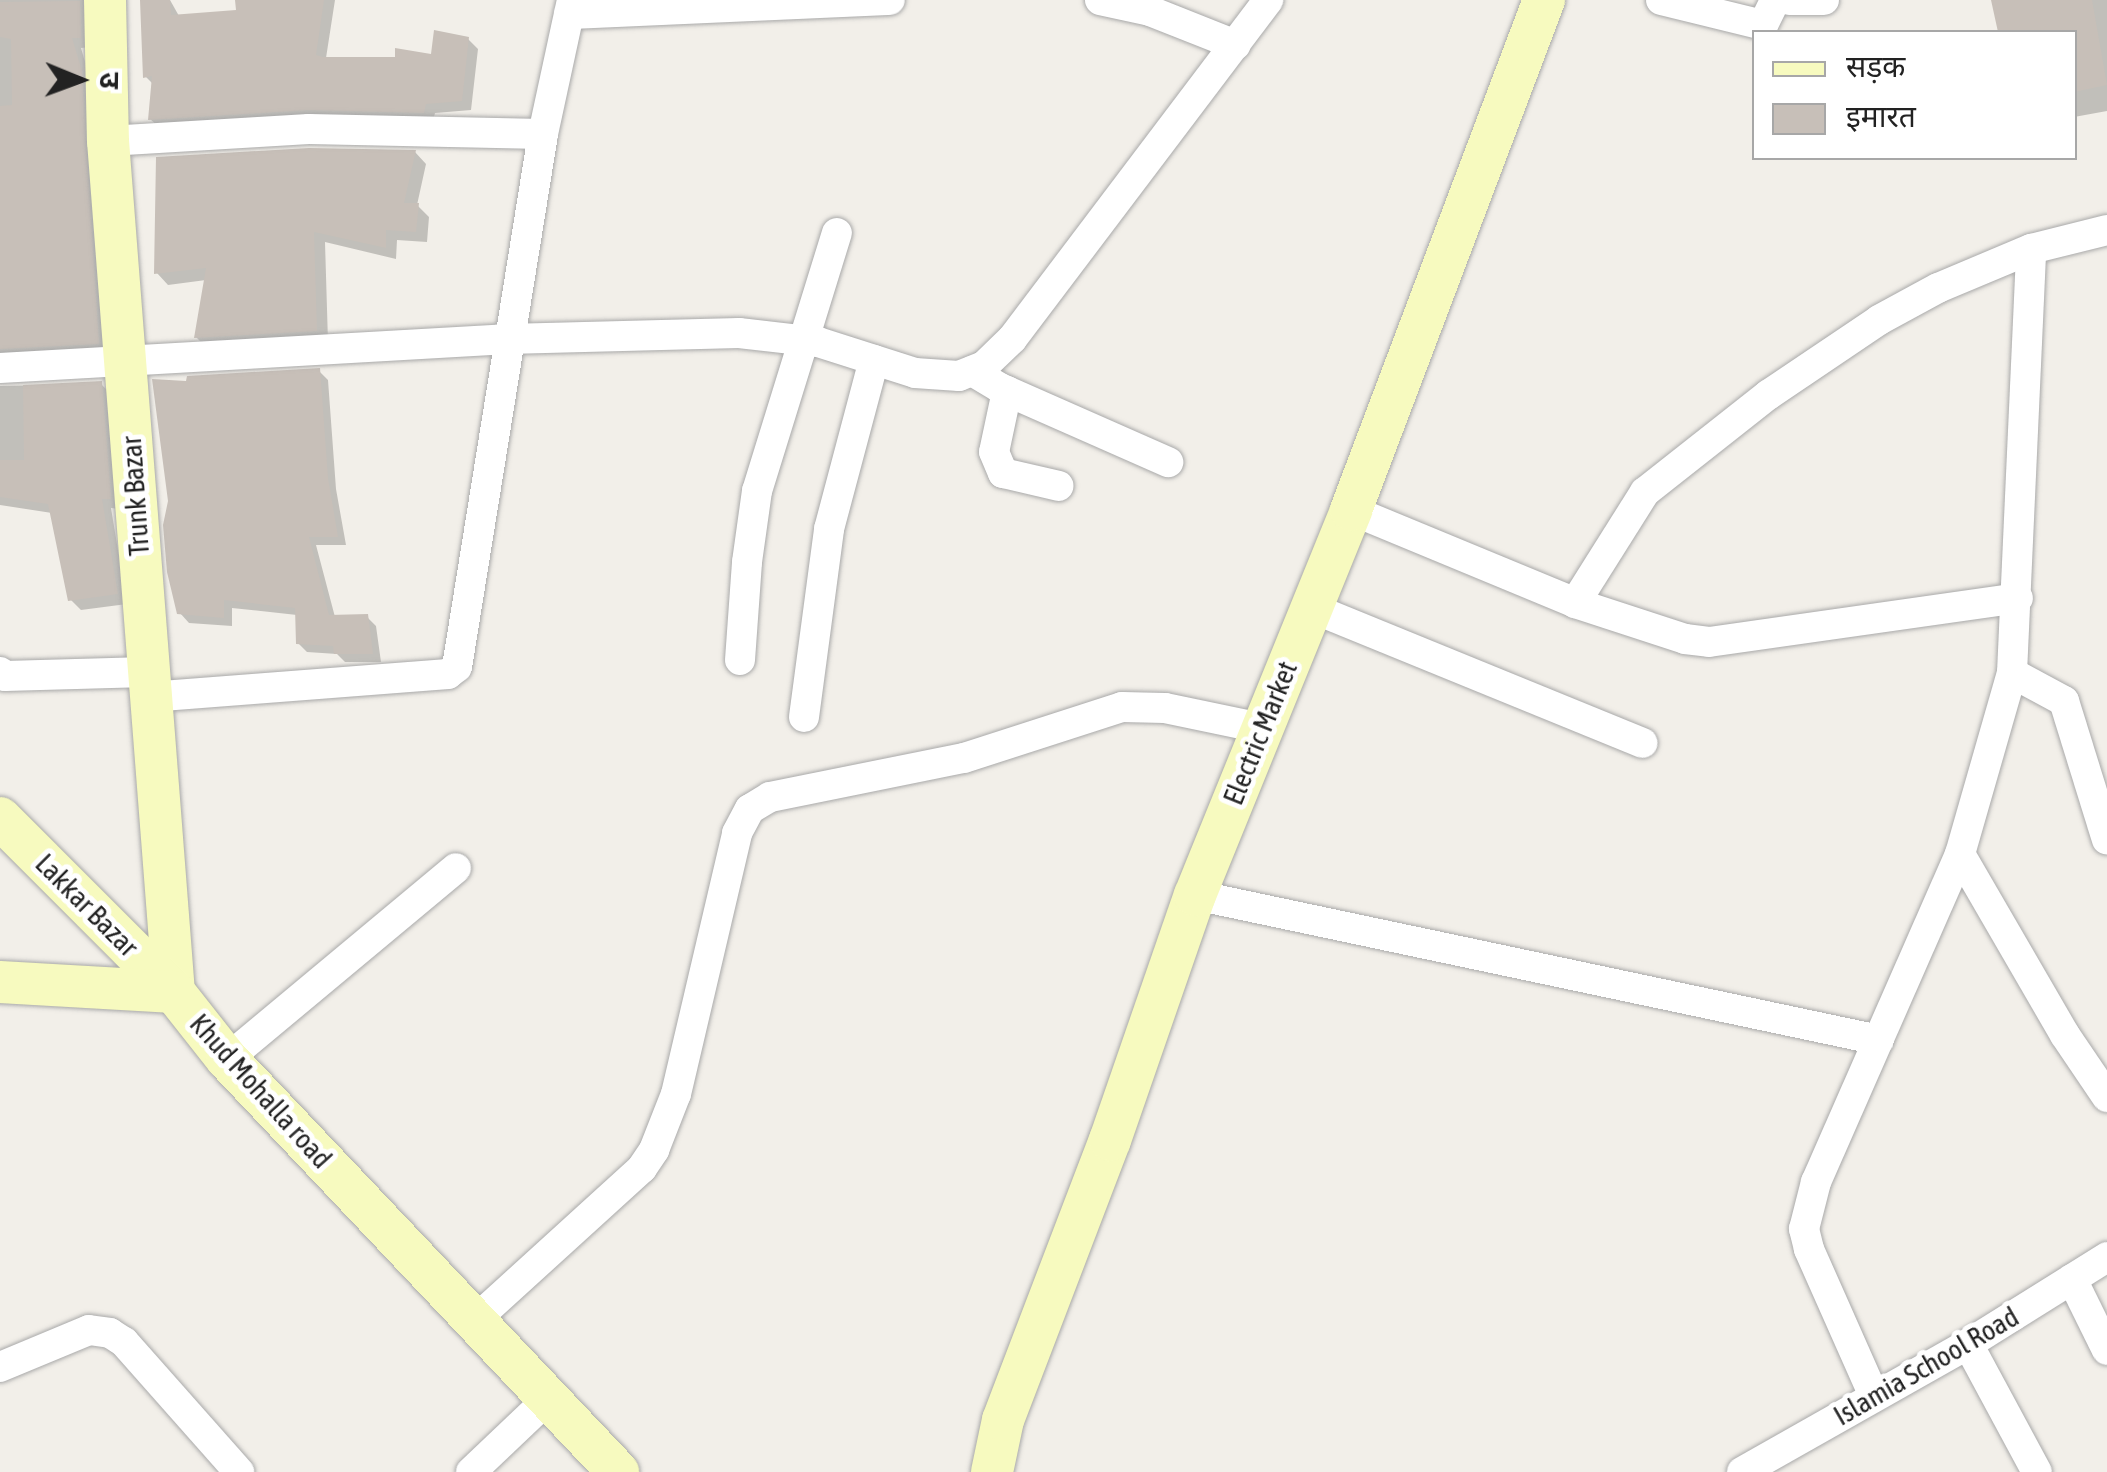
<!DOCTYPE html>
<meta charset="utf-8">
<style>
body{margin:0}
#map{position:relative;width:2107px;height:1472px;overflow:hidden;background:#f2efe9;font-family:"Asap Condensed","Noto Sans Devanagari",sans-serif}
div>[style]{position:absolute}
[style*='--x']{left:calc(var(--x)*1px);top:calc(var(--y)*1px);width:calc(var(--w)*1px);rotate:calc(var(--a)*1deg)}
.shadow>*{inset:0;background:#0003}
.building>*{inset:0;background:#c7bfb8}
.roads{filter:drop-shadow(0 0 2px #a9a9a9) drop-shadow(0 0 2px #a9a9a9)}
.street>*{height:30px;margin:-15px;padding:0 15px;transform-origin:15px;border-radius:15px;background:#fff}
.secondary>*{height:42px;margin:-21px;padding:0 21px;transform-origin:21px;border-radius:21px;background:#f7fabf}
span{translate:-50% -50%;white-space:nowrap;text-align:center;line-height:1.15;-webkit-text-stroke:10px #fff;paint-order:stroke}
.street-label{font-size:28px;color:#222}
.legend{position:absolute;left:1752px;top:30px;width:325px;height:130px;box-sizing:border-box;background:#fff;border:2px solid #a7a7a7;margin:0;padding:12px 18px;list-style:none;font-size:30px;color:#222}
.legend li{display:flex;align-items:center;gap:20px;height:50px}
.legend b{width:50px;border:2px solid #a7a7a7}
.north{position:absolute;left:30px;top:30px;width:100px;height:100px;-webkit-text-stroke:8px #fff;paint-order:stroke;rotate:91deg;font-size:28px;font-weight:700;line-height:40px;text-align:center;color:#222}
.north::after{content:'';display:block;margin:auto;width:35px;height:45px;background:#222;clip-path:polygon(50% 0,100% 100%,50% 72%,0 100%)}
</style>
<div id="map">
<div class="shadow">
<i style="clip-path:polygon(0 0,95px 0,90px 47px,81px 48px,91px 83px,108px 353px,0 364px)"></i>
<i style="clip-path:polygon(162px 0,170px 0,179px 16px,238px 12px,238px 0,335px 0,326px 58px,434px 57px,468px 39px,478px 49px,471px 110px,435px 113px,433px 121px,160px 128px,150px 119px,154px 85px,146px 77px)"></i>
<i style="clip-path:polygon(1994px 0,2107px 0,2107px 111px,2074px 117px,2074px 32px,2000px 32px)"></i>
<i style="clip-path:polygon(415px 152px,426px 164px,417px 205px,429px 217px,427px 242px,397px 240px,396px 259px,325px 242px,328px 342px,208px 349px,196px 337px,206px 280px,168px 285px,157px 273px)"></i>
<i style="clip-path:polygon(319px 371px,328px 380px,336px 489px,346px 545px,316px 545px,335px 617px,367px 617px,376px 626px,381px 662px,345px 662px,337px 654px,307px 652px,298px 643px,297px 615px,232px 608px,232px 626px,189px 623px,180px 613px,188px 384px)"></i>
<i style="clip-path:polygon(101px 384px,111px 394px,120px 509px,111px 508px,127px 604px,81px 610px,71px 600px,52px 513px,0 505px,0 386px)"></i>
</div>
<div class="building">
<i style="clip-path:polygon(140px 0,170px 0,171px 15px,236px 10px,235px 0,324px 0,316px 55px,323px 57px,395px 57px,395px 48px,431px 54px,434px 30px,469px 37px,462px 101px,426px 104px,424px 113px,308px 110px,148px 120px,152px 76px,143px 78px)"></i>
<i style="clip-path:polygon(1991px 0,2092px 0,2107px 85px,2074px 92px,2074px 32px,1998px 32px)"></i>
<i style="clip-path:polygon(80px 1px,81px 38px,72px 38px,82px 71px,99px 344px,0 349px,0 106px,12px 105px,11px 39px,0 37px,0 2px)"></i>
<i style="clip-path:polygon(309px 148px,416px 150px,404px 203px,419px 203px,416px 232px,386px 230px,386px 248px,314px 232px,317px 331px,194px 338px,206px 268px,154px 274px,156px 157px)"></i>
<i style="clip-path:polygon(320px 368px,328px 478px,338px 537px,309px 537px,329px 615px,368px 614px,373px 654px,334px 654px,333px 646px,296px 644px,295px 608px,224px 600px,224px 618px,177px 614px,167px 572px,163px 525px,168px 501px,152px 379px,186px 381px,187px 376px)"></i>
<i style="clip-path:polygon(102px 381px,111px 499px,102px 499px,118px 594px,68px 601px,48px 504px,0 497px,0 460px,24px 460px,23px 385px)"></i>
</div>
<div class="roads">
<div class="street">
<i style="--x:1100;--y:0;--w:51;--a:12.4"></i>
<i style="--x:1150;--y:11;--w:92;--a:21.6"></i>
<i style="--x:1661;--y:0;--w:105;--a:13.8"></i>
<i style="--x:1763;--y:25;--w:28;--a:-64"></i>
<i style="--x:1789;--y:0;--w:35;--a:0"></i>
<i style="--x:569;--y:14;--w:321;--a:-2.5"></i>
<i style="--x:108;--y:141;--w:201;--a:-3.4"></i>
<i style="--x:309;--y:129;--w:234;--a:1.2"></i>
<i style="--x:0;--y:368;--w:508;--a:-3.27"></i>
<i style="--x:507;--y:339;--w:232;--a:-1.5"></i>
<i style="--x:739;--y:333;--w:80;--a:6.5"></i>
<i style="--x:818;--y:342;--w:102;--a:17.7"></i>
<i style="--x:915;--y:373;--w:44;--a:3.9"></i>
<i style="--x:959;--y:376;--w:27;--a:-22"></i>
<i style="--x:984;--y:366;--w:39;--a:-44"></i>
<i style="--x:1012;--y:339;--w:425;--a:-52.9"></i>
<i style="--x:972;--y:371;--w:33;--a:31"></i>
<i style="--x:1000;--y:388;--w:184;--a:23.8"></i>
<i style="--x:1007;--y:391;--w:62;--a:102"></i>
<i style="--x:994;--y:452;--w:23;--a:67"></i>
<i style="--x:1003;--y:473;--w:57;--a:13.1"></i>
<i style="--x:1351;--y:510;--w:243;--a:22.5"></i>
<i style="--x:1575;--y:603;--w:116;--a:18.1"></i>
<i style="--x:1685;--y:639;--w:24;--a:7"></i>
<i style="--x:1709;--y:642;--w:312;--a:-8.1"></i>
<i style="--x:1575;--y:603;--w:131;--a:-57.8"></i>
<i style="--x:1645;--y:492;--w:157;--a:-38.3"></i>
<i style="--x:1768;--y:395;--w:134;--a:-34"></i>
<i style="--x:1879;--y:320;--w:67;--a:-28.5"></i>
<i style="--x:1938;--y:288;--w:101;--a:-22.8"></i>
<i style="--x:2031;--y:249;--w:78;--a:-14"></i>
<i style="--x:1312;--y:608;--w:357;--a:22.2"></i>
<i style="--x:740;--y:660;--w:98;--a:-85.9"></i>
<i style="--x:747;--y:562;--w:72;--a:-82"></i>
<i style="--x:757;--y:491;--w:270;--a:-72.8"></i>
<i style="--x:0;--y:672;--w:6;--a:39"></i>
<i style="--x:5;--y:676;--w:142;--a:-1.6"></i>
<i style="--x:2012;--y:673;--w:59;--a:28.3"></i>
<i style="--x:2064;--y:701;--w:145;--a:72.8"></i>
<i style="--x:149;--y:697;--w:300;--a:-4.4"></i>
<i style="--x:448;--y:674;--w:11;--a:-38"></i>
<i style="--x:457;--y:667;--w:540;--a:-80.83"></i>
<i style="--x:543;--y:134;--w:137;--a:-77.8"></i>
<i style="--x:804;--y:717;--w:190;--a:-82.4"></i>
<i style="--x:829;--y:529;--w:175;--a:-75.1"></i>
<i style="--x:1960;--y:854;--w:209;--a:59.9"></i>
<i style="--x:2065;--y:1035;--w:75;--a:55.9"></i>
<i style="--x:1195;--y:895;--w:699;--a:11.97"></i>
<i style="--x:227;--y:1059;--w:298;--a:-39.8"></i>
<i style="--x:2072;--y:1279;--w:79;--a:63.8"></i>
<i style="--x:474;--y:1321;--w:227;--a:-42.3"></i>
<i style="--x:642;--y:1168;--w:22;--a:-56"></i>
<i style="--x:654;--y:1150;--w:60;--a:-68.6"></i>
<i style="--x:676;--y:1094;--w:268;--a:-76.8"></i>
<i style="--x:737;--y:833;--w:27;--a:-62"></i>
<i style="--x:750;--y:809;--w:23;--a:-31"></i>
<i style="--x:770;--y:797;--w:198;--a:-11.4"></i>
<i style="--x:964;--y:758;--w:166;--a:-17.9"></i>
<i style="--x:1122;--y:707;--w:43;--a:1.3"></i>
<i style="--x:1165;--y:708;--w:98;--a:11.8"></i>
<i style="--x:1968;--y:1344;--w:145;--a:61.7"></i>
<i style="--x:0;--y:1367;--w:96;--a:-22.6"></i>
<i style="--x:89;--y:1330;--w:21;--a:8"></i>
<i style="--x:110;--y:1333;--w:17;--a:33"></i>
<i style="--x:124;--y:1342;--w:174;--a:48.5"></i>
<i style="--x:1874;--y:1396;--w:161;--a:-113.9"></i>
<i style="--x:1809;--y:1249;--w:21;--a:-104"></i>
<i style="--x:1804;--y:1229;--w:49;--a:-75.7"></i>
<i style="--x:1816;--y:1182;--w:358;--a:-66.3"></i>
<i style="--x:1960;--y:854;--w:188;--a:-74"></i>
<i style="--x:2012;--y:673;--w:424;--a:-87.4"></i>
<i style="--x:471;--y:1472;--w:106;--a:-43.5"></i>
<i style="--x:1742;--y:1472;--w:260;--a:-29.5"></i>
<i style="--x:1968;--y:1344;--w:164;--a:-32"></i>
</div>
<div class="secondary">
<i style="--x:105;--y:0;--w:141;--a:88.8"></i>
<i style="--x:108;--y:141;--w:854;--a:85.57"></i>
<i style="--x:0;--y:818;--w:246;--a:45"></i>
<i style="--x:174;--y:992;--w:85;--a:51.7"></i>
<i style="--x:227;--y:1059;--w:569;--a:46.57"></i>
<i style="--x:0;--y:982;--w:174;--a:3.3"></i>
<i style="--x:992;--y:1472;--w:53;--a:-78.1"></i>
<i style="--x:1003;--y:1420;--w:300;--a:-69.1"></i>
<i style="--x:1110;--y:1140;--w:259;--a:-70.9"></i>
<i style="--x:1195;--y:895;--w:415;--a:-67.9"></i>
<i style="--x:1351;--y:510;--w:545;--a:-69.27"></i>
</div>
</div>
<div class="street-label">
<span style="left:135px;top:496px;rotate:-94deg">Trunk Bazar</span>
<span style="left:1260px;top:733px;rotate:-68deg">Electric Market</span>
<span style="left:87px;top:905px;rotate:45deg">Lakkar Bazar</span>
<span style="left:261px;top:1091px;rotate:48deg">Khud Mohalla road</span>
<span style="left:1926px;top:1366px;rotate:-30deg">Islamia School Road</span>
</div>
<ul class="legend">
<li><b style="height:12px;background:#f7fabf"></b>सड़क</li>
<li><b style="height:28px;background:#c7bfb8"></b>इमारत</li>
</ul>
<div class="north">उ</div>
</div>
